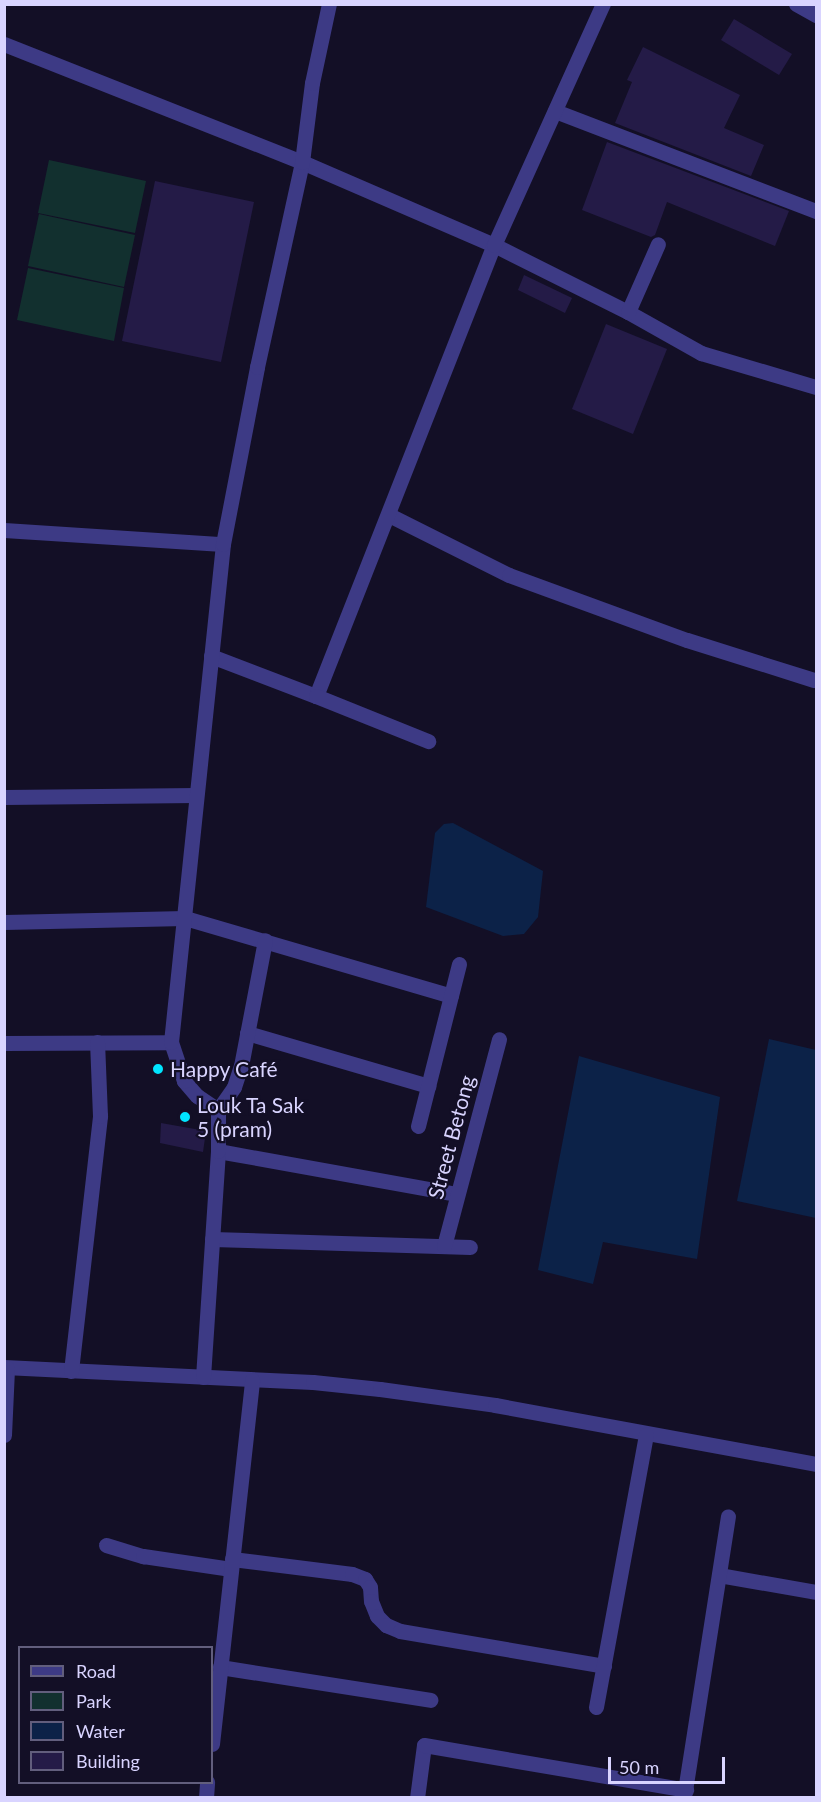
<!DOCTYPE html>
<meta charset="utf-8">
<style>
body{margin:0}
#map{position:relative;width:821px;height:1802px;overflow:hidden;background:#130f26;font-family:Lato,sans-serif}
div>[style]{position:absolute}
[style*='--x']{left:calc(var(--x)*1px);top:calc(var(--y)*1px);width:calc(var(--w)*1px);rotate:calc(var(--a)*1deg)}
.green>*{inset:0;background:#12302f}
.water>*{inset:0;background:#0c2248}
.building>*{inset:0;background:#241b47}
.minor>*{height:15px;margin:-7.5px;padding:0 7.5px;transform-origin:7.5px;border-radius:7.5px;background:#3d3a85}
.dots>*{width:16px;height:16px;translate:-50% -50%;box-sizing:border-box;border:3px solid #130f26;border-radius:50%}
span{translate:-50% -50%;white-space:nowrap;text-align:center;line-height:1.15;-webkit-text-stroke:4.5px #130f26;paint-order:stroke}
.poi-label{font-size:21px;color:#d9d4ff}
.left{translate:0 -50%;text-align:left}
.street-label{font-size:21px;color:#d9d4ff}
.frame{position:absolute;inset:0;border:6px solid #d9d4ff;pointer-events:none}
.legend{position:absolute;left:18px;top:1646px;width:195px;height:138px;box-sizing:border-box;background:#130f26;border:2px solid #625e7d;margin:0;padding:8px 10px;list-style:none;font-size:18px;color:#d9d4ff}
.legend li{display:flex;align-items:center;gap:12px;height:30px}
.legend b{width:30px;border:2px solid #625e7d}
.scale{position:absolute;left:608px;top:1757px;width:117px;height:27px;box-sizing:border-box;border:3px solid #d9d4ff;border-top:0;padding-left:8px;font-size:18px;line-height:21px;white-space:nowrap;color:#d9d4ff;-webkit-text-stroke:4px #130f26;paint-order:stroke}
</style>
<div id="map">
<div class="green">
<i style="clip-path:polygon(49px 160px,146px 181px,135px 233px,38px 213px)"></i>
<i style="clip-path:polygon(39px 214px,135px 235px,124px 287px,28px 266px)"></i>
<i style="clip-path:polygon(28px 268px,124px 288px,114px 341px,17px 320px)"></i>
</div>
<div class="water">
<i style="clip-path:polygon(453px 823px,543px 871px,538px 917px,524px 934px,503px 936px,426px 907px,435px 833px,444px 824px)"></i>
<i style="clip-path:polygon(769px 1039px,816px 1050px,816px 1218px,737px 1201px)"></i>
<i style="clip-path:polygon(579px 1056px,720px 1097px,697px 1259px,603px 1242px,593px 1284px,538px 1270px)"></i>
</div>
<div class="building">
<i style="clip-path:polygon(734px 19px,792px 54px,779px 75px,721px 40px)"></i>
<i style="clip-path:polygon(643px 47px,740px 95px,724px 128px,764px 145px,751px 176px,615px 123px,632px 82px,627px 80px)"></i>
<i style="clip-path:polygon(607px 142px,789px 211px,775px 246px,667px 202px,655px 235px,651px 237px,582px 210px)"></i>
<i style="clip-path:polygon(155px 181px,254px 202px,221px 362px,122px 341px)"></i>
<i style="clip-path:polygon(524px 275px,572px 298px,565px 313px,518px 290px)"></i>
<i style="clip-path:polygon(606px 324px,667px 349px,633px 434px,572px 409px)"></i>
<i style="clip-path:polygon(161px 1123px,206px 1131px,203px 1152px,160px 1143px)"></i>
</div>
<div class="minor">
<i style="--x:796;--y:4;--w:23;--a:29"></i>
<i style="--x:4;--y:44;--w:321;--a:21.6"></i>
<i style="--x:302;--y:162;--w:209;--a:23.4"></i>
<i style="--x:494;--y:245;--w:150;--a:26.6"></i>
<i style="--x:628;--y:312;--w:84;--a:29.3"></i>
<i style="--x:701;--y:353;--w:120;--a:16.5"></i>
<i style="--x:555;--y:111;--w:280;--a:21"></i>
<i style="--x:628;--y:312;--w:74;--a:-66.2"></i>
<i style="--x:389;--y:515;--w:134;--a:26.6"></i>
<i style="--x:509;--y:575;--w:189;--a:20.1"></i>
<i style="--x:687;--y:640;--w:133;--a:17.5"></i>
<i style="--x:4;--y:530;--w:219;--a:3.7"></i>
<i style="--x:211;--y:656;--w:112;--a:20.9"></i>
<i style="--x:316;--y:696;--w:485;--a:-68.5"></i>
<i style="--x:494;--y:245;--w:265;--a:-65.7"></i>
<i style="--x:316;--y:696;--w:121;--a:21.9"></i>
<i style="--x:4;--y:797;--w:192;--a:-0.6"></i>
<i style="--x:4;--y:922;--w:181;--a:-1.3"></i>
<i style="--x:185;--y:918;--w:277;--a:16.3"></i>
<i style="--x:247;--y:1033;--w:189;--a:16.3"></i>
<i style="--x:4;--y:1043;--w:167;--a:-0.3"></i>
<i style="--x:218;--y:1110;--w:28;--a:-55"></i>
<i style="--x:234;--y:1087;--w:22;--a:-72"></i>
<i style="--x:241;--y:1066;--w:128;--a:-79.2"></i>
<i style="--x:418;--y:1126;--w:167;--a:-75.8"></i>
<i style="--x:218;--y:1151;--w:243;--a:10.2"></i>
<i style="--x:212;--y:1239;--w:258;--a:1.8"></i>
<i style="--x:444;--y:1246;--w:214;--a:-75.1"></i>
<i style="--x:4;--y:1367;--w:309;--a:2.8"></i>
<i style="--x:313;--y:1382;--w:67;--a:6"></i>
<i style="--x:380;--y:1389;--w:116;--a:7.9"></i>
<i style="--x:495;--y:1405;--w:326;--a:10.4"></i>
<i style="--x:71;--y:1371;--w:257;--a:-83.5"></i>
<i style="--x:100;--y:1116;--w:74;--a:-92.3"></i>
<i style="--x:203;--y:1377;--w:226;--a:-86.2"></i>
<i style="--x:218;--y:1151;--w:41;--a:-90"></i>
<i style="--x:218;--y:1110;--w:25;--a:-146"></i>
<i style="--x:197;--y:1096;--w:20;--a:-131"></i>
<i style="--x:184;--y:1081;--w:41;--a:-108.4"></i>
<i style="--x:171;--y:1042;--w:501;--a:-84.04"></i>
<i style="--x:223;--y:544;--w:180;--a:-79.1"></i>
<i style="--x:257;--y:367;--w:210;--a:-77.6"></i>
<i style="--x:302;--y:162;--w:80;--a:-82.8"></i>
<i style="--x:312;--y:83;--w:81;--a:-77.9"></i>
<i style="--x:4;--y:1435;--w:67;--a:-87.4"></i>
<i style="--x:106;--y:1545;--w:39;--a:17"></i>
<i style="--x:143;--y:1556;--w:89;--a:8.4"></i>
<i style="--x:232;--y:1559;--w:121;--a:7.1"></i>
<i style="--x:352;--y:1574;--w:14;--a:21"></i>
<i style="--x:365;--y:1579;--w:9;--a:58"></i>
<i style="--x:370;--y:1587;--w:14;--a:86"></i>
<i style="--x:371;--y:1601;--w:16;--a:68"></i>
<i style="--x:377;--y:1616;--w:13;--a:45"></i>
<i style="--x:386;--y:1625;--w:15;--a:23"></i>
<i style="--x:400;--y:1631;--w:207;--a:9.7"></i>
<i style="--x:719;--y:1575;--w:98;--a:9.9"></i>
<i style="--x:220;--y:1667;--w:213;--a:8.9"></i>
<i style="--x:596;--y:1707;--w:277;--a:-79.6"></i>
<i style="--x:212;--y:1744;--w:366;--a:-83.7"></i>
<i style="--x:684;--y:1797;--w:284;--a:-81.1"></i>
<i style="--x:206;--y:1798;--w:16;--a:-86"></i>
<i style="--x:417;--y:1798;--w:53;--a:-82.5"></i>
<i style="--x:424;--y:1745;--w:266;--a:9.7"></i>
</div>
<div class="dots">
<i style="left:158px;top:1069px;background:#00e5ff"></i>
<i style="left:185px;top:1117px;background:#00e5ff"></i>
</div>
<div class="poi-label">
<span class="left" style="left:170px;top:1069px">Happy Café</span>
<span class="left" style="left:197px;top:1117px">Louk Ta Sak<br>5 (pram)</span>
</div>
<div class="street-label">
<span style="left:451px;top:1137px;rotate:-75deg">Street Betong</span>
</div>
<div class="frame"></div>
<ul class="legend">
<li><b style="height:8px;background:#3d3a85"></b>Road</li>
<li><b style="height:16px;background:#12302f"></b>Park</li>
<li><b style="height:16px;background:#0c2248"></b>Water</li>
<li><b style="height:16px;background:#241b47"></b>Building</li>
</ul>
<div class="scale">50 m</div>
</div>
